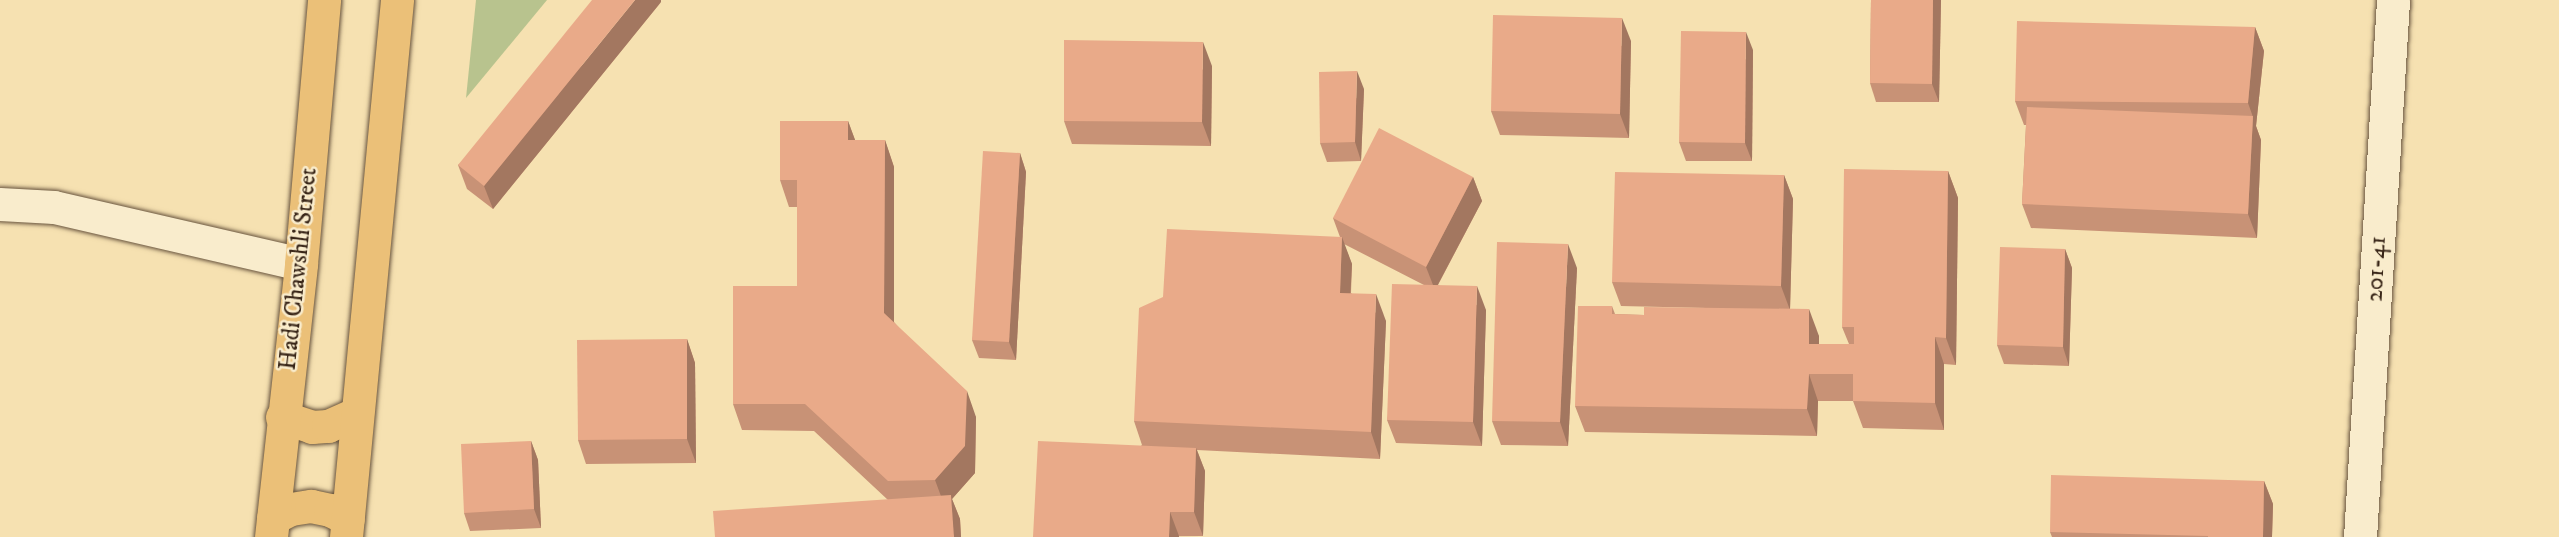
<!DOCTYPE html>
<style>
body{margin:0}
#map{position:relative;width:2559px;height:537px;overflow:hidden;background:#f6e1b1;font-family:"IM FELL DW Pica",serif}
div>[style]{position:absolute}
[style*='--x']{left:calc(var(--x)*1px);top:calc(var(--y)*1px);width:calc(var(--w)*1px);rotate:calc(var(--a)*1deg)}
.green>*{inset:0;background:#b8c38e}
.roads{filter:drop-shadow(0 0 2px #68543e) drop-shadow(0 0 2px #68543e)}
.street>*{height:33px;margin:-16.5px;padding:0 16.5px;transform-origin:16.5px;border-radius:16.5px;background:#f9eccc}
.primary>*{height:33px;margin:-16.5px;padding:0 16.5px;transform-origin:16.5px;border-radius:16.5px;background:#ebc078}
.wall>*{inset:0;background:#c89276}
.shaded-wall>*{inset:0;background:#a37760}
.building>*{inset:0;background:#e9aa89}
span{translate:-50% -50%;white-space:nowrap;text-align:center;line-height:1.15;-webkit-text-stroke:5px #f9eccc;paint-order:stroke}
.street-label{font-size:24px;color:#382517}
</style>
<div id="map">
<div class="green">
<i style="clip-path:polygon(476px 0,547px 0,466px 98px)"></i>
</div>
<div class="roads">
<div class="street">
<i style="--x:0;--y:204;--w:54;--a:3.2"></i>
<i style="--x:54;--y:207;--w:253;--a:13"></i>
<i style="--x:2360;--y:537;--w:538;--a:-86.48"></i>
</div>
<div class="primary">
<i style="--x:282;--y:417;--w:32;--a:18"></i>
<i style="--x:312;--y:427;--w:16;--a:-4"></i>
<i style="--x:328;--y:426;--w:32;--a:-24"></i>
<i style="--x:273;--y:518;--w:20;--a:-27"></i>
<i style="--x:291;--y:509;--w:20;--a:-9"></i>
<i style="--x:311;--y:506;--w:19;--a:12"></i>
<i style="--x:330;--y:510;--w:20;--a:27"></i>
<i style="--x:271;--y:537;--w:275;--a:-83.7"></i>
<i style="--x:301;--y:264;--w:265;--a:-85"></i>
<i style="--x:346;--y:537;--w:539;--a:-84.57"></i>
</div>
</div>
<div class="wall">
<i style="clip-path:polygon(1871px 0,1941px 0,1939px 102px,1876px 102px,1870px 83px)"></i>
<i style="clip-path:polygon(661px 2px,493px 209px,467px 189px,458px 165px)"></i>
<i style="clip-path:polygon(2255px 27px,2264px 51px,2256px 126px,2261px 140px,2257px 238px,2031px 228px,2022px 204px,2026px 125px,2024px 125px,2015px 101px)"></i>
<i style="clip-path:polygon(1631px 41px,1629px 138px,1500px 135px,1491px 111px)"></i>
<i style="clip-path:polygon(1753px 50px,1752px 161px,1686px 161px,1679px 142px)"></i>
<i style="clip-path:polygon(1212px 66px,1211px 146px,1072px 144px,1064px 121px)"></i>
<i style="clip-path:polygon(1364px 89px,1361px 161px,1327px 162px,1320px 143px)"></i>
<i style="clip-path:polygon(848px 121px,855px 140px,885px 140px,894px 167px,894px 322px,976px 417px,975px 473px,952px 499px,960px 519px,961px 537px,715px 537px,888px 500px,814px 431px,742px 430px,733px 404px,797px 286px,797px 207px,789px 207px,780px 180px)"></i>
<i style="clip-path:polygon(1020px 153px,1026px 172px,1016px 360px,979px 358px,972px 340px)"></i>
<i style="clip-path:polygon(1948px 171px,1958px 198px,1956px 365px,1944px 364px,1944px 430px,1863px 428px,1853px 401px,1818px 401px,1817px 436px,1585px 432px,1575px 406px,1612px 306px,1615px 314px,1644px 315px,1706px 308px,1621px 306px,1612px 282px,1784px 175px,1793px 199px,1790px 309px,1819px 336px,1819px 344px,1849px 344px,1842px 327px)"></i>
<i style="clip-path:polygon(1473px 177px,1482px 201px,1438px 285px,1486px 310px,1482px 446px,1396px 443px,1387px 420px,1424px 285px,1344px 244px,1352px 264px,1351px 293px,1386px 321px,1380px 459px,1197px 450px,1205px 471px,1203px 536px,1033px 537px,1142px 445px,1134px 421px,1340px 237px,1333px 218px)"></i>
<i style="clip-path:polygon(2065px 249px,2072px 268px,2069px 366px,2004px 364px,1997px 345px)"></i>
<i style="clip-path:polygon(1577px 268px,1568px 446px,1501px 445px,1492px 421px)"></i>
<i style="clip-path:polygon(687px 339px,695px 363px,696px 463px,586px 464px,578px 440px)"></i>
<i style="clip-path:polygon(531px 441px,538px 460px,541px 528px,470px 531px,464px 513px)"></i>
<i style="clip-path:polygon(2264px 481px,2273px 504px,2272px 537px,2052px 537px,2050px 532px)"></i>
</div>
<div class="shaded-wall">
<i style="clip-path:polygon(635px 0,661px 0,661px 2px,493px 209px,484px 186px)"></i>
<i style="clip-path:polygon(1933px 0,1941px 0,1939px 102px,1932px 84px)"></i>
<i style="clip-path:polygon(1622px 18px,1631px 41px,1629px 138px,1620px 114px)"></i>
<i style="clip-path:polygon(2255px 27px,2264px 51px,2256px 126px,2261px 140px,2257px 238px,2248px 214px,2253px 117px,2248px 103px)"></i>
<i style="clip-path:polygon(1746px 32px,1753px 50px,1752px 161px,1745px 143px)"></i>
<i style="clip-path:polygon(1203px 42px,1212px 66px,1211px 146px,1202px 122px)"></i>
<i style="clip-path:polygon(1357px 71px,1364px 89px,1361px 161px,1355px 142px)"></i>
<i style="clip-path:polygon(848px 121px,858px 148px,848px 140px)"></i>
<i style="clip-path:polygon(885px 140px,894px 167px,894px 340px,884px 313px)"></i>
<i style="clip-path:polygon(1020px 153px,1026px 172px,1016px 360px,1009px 342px)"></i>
<i style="clip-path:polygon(1948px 171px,1958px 198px,1956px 365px,1946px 338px)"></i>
<i style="clip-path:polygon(1784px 175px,1793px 199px,1790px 310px,1781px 286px)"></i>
<i style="clip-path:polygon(1473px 177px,1482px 201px,1435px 290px,1426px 267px)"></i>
<i style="clip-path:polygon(1342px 237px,1352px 264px,1349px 320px,1340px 293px)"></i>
<i style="clip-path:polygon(1568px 244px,1577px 268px,1568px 446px,1560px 422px)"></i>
<i style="clip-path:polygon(2065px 249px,2072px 268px,2069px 366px,2063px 347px)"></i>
<i style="clip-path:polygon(1477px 286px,1486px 310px,1482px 446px,1473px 422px)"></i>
<i style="clip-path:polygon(1376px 294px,1386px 321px,1380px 459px,1371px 432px)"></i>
<i style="clip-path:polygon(1809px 309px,1819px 336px,1819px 371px,1809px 344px)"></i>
<i style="clip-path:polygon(1935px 337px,1944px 364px,1944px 430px,1935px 403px)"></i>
<i style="clip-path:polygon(687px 339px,695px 363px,696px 463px,687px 439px)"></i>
<i style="clip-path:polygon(1809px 374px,1818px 401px,1817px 436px,1807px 409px)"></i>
<i style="clip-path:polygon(967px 391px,976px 417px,975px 473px,952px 499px,960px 519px,961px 537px,954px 537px,945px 507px,935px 480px)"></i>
<i style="clip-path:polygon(531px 441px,538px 460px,541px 528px,534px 509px)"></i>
<i style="clip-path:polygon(1196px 448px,1205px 471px,1203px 536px,1194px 512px)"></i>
<i style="clip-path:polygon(2264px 481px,2273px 504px,2272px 537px,2263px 537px)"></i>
<i style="clip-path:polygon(1170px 512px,1179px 536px,1179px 537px,1169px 537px)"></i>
</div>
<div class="building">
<i style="clip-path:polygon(592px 0,635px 0,484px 186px,458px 165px)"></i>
<i style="clip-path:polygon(1871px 0,1933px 0,1932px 84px,1870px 83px)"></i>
<i style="clip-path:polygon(1493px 15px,1622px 18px,1620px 114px,1491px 111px)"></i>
<i style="clip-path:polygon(2017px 21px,2255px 27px,2248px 103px,2015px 101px)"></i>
<i style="clip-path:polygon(1681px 31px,1746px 32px,1745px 143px,1679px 142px)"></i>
<i style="clip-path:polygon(1064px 40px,1203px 42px,1202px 122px,1064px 121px)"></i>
<i style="clip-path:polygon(1357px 71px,1355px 142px,1320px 143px,1319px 72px)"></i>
<i style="clip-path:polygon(2027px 107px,2253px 116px,2248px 214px,2022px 204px)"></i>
<i style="clip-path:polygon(780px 121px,848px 121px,848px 140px,885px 140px,884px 313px,967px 391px,965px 446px,935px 480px,888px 481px,805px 404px,733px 404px,733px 286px,797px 286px,797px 180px,780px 180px)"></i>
<i style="clip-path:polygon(1379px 128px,1473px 177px,1426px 267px,1333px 218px)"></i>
<i style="clip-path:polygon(983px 151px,1020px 153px,1009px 342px,972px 340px)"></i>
<i style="clip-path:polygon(1844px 169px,1948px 171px,1946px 338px,1935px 337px,1935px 403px,1853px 401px,1853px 374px,1809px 374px,1807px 409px,1575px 406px,1578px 306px,1612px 306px,1612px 314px,1644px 315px,1644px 307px,1809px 309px,1809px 344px,1854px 344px,1854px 327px,1842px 327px)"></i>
<i style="clip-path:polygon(1615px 172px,1784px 175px,1781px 286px,1612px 282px)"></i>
<i style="clip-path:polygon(1167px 229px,1342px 237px,1340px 293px,1376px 294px,1371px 432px,1134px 421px,1139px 308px,1163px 297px)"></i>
<i style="clip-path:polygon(1497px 242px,1568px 244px,1560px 422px,1492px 421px)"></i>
<i style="clip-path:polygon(2000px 247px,2065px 249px,2063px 347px,1997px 345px)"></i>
<i style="clip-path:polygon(1392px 284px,1477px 286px,1473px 422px,1387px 420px)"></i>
<i style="clip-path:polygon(687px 339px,687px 439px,578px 440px,577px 340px)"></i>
<i style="clip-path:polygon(531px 441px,534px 509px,464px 513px,461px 444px)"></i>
<i style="clip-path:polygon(1038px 441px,1196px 448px,1194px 512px,1170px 512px,1169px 537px,1033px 537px)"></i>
<i style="clip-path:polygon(2051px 475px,2264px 481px,2263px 537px,2208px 537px,2208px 536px,2050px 532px)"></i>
<i style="clip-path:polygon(951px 495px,954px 537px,715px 537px,713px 511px)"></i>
</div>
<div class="street-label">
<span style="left:299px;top:269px;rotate:-84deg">Hadi Chawshli Street</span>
<span style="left:2377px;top:269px;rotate:-87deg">201-41</span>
</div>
</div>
